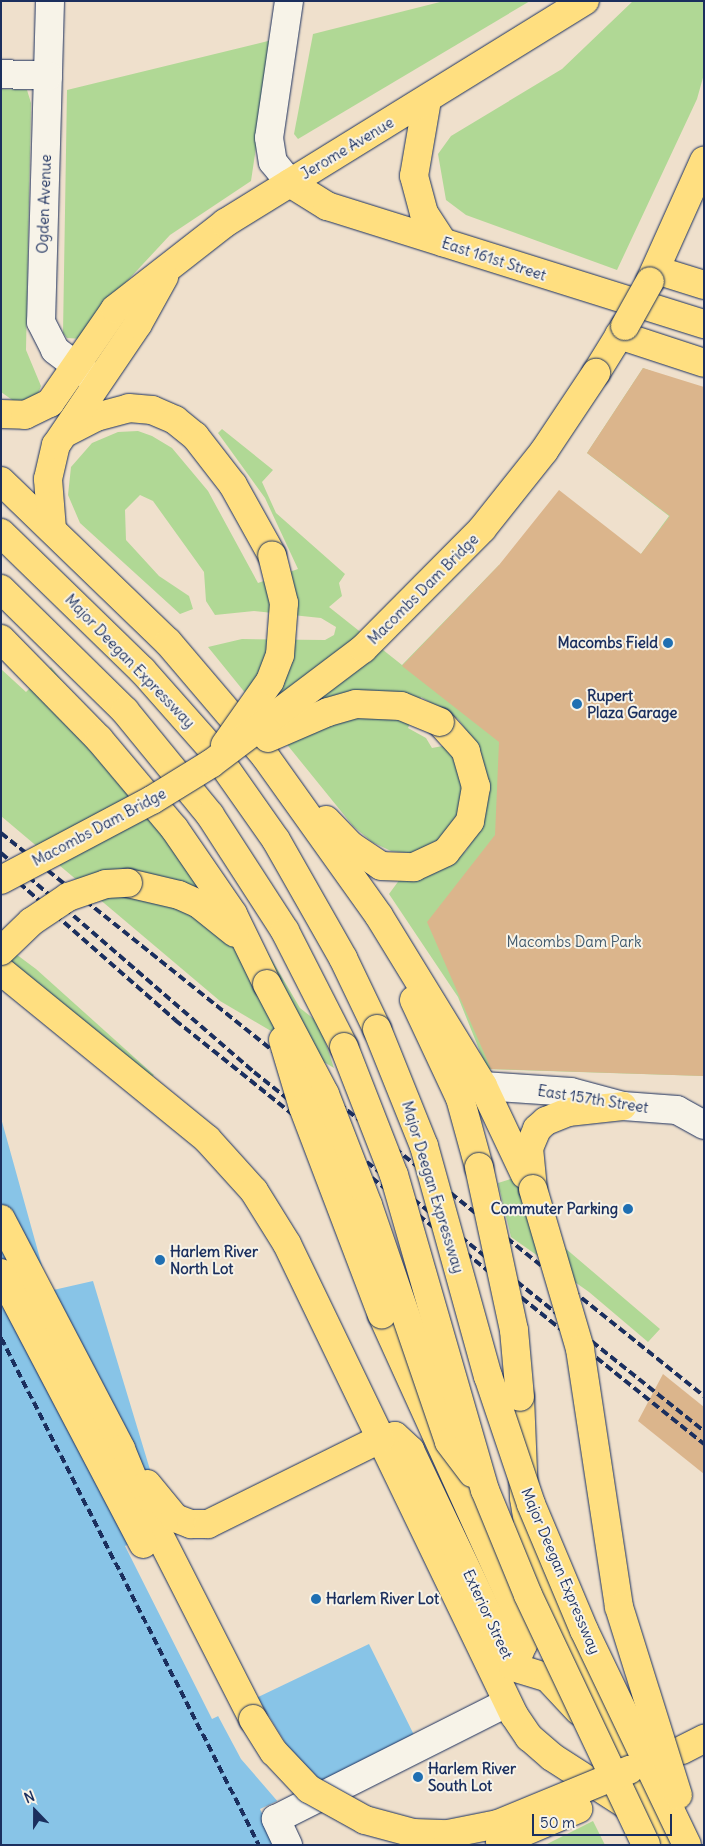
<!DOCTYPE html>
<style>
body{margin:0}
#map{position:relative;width:705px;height:1846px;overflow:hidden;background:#efe0cc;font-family:Delius,sans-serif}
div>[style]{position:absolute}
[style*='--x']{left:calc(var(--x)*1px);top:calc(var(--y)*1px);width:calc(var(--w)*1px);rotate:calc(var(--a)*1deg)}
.green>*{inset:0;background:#b0d895}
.water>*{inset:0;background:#88c4e7}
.pier>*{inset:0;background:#efe0cc}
.building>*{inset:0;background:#dbb58c}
.roads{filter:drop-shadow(0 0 1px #1b2f5e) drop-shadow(0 0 1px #1b2f5e)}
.minor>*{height:28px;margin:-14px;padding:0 14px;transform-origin:14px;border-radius:14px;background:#f7f3e8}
.major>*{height:28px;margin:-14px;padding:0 14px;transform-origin:14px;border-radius:14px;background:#ffdf80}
.highway>*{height:28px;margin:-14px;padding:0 14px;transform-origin:14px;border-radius:14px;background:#ffdf80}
.rail>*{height:4px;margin-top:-2px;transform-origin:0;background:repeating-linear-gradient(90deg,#1b2f5e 0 8px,transparent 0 12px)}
.bridges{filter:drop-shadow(0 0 1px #1b2f5e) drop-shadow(0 0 1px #1b2f5e)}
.major-bridge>*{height:28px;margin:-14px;padding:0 14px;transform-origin:14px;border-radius:14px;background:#ffdf80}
.highway-bridge>*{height:28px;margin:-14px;padding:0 14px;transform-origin:14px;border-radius:14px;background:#ffdf80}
.dots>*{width:14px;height:14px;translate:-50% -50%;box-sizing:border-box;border:2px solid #f7f3e8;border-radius:50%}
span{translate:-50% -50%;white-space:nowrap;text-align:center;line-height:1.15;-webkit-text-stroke:4px #f7f3e8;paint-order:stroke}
.street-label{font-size:15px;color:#1b2f5e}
.poi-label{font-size:15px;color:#1b2f5e;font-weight:700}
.right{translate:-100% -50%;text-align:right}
.left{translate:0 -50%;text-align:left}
.park-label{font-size:15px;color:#40596c}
.frame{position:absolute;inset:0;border:2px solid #1b2f5e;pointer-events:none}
.north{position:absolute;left:10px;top:1786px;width:50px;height:50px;-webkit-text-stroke:4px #f7f3e8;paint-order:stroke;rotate:338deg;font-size:14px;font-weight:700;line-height:20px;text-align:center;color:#1b2f5e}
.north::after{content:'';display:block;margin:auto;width:18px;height:22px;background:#1b2f5e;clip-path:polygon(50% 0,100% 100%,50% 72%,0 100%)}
.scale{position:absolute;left:532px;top:1814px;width:140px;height:22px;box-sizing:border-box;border:2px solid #1b2f5e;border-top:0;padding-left:6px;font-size:15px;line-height:18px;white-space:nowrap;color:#1b2f5e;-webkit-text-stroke:4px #f7f3e8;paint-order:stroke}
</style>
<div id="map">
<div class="green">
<i style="clip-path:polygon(444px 1px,530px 1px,298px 139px,294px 134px,313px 34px)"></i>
<i style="clip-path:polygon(633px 1px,704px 1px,704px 74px,697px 99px,617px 270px,466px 215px,446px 200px,438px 154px,451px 136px,562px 69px)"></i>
<i style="clip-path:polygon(272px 40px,251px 181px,170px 235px,116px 293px,83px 339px,67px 338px,63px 333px,67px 90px)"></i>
<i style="clip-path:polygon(1px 89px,27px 90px,31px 103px,26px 350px,41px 386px,36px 399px,18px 404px,1px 392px)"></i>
<i style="clip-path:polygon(643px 368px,662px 375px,704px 1076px,487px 1069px,458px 997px,389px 894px,400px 879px,436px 872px,466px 851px,481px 827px,490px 787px,479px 748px,458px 719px,421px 697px,408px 728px,426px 738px,432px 748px,448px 745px,460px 767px,465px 792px,459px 817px,447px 836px,411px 853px,391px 851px,372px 842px,353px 826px,208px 647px,242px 639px,325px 640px,334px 635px,336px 627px,321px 618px,254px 611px,215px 615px,206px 601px,204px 572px,153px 501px,140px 495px,125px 510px,126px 540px,159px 576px,189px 596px,193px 609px,180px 614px,80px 523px,68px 495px,71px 467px,92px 443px,118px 432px,138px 431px,152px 436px,172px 448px,208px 491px,258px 583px,298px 569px,265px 498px,218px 433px,222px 429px,273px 470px,262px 482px,276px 513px,345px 574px,339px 583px,342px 596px,329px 607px,402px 665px,499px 565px,641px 554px,669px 516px,587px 453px)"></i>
<i style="clip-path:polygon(51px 667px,259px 938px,300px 1008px,319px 1023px,334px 1068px,220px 1001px,1px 816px,1px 669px,26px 692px)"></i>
<i style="clip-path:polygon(1px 943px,36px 969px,154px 1075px,150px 1078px,1px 957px)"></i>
<i style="clip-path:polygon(539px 1170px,565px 1248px,660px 1329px,648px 1342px,589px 1292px,511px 1237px,498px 1183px)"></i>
<i style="clip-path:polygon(593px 1821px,605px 1845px,545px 1845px)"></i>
</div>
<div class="water">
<i style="clip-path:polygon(1px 1118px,49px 1291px,93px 1281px,167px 1526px,125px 1546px,212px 1719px,369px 1644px,415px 1737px,260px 1809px,277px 1845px,1px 1845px)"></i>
</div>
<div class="pier">
<i style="clip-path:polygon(256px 1695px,297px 1762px,324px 1782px,279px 1803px,241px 1759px,217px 1714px)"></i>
</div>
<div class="building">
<i style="clip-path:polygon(643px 368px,704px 387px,704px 1076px,491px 1069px,427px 922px,495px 835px,499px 742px,402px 666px,499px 565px,559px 490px,641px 554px,670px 516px,587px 453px)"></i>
<i style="clip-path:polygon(663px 1374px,704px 1407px,704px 1474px,638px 1421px)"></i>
</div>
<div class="roads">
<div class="minor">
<i style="--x:50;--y:1;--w:321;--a:91.6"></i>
<i style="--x:41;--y:322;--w:31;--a:63"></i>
<i style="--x:55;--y:350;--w:50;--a:36.9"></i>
<i style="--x:289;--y:1;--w:138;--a:98.3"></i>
<i style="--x:269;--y:138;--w:24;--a:81"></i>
<i style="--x:273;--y:162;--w:27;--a:51"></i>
<i style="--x:1;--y:74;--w:47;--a:2.4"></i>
<i style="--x:483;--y:1086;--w:88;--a:3.9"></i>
<i style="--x:571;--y:1092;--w:54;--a:15.1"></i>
<i style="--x:623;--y:1106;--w:54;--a:4.2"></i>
<i style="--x:677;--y:1110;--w:31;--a:29"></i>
<i style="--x:288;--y:1845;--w:29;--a:-115"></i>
<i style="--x:276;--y:1819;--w:258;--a:-26.7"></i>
</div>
<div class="major">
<i style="--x:427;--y:100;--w:77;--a:99.7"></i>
<i style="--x:414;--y:176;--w:38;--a:75"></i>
<i style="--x:424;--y:213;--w:35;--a:57"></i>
<i style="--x:290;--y:183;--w:44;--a:31.9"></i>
<i style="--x:327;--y:206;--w:395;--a:17.4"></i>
<i style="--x:656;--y:270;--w:50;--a:17.4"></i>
<i style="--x:650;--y:281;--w:132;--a:-65.8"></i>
<i style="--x:619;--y:335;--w:89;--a:18.2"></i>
<i style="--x:596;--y:373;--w:55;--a:-58.3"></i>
<i style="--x:1;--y:414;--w:24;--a:2"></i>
<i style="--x:25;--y:415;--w:28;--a:-26"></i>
<i style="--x:50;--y:403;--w:114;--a:-55.3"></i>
<i style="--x:115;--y:309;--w:140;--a:-38"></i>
<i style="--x:225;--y:223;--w:423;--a:-31.7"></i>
<i style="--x:65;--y:433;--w:35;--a:-27"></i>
<i style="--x:96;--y:417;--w:34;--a:-15"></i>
<i style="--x:129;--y:408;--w:23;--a:5"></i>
<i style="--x:152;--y:410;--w:25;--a:23"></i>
<i style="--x:175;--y:420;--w:26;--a:39"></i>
<i style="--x:195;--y:436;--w:62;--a:52.2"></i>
<i style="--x:233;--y:485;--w:80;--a:60.9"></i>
<i style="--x:1;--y:481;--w:232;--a:44"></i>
<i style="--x:168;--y:642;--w:150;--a:49.6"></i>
<i style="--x:265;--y:756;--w:196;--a:54.5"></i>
<i style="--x:379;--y:916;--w:199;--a:58.5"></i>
<i style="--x:52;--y:529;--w:50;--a:-94.6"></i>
<i style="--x:48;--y:479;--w:35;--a:-77"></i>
<i style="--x:56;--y:445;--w:146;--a:-55.9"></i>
<i style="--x:138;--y:324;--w:54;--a:-61"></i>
<i style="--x:326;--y:820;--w:35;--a:46"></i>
<i style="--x:350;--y:845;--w:37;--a:34"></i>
<i style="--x:381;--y:866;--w:33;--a:2"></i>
<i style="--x:414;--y:867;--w:35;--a:-25"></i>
<i style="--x:446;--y:852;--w:39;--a:-52"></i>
<i style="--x:470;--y:821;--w:35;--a:-80"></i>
<i style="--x:476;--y:787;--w:37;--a:-106"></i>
<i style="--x:466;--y:751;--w:39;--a:-132"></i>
<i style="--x:414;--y:1000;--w:108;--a:64.9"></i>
<i style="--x:460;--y:1098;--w:72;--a:74.6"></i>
<i style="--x:287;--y:1244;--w:523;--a:64.27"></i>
<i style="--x:514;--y:1715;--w:27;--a:56"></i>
<i style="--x:529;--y:1737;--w:30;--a:41"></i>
<i style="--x:552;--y:1757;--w:122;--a:32.7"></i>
<i style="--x:520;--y:1397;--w:101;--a:87.7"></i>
<i style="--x:524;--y:1498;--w:58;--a:81"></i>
<i style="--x:533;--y:1555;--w:49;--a:69.7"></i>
<i style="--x:550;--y:1601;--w:208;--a:64.9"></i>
<i style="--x:380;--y:1439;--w:15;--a:-11"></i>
<i style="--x:395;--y:1436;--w:21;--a:43"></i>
<i style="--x:410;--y:1450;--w:240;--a:64.6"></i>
<i style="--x:513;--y:1667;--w:37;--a:17"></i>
<i style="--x:548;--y:1678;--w:45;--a:46.8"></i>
<i style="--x:647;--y:1807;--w:42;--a:64.7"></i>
</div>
<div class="highway">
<i style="--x:1;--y:533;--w:197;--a:44.2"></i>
<i style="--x:142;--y:670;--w:106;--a:48.5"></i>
<i style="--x:212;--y:749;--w:111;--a:54.9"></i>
<i style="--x:276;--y:840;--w:136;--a:60.4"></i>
<i style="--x:343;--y:958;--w:79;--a:64.4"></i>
<i style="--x:1;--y:589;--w:174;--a:44.5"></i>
<i style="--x:125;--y:711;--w:134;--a:50.7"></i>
<i style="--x:210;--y:815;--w:138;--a:57.1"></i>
<i style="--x:285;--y:931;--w:130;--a:63"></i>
<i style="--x:1;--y:639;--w:140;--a:45.6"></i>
<i style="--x:99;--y:739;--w:116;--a:49.9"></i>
<i style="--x:174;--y:828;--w:104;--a:55.5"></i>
<i style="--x:233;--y:914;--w:78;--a:64.1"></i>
<i style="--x:128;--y:883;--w:52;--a:13.2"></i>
<i style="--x:179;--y:895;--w:22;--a:24"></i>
<i style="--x:199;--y:904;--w:46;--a:38.9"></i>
<i style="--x:1;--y:971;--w:266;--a:39.2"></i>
<i style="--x:207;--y:1139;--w:70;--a:47.9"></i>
<i style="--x:254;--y:1191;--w:62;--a:58.1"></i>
<i style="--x:483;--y:1086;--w:98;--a:64.7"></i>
<i style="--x:533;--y:1189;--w:41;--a:-95.6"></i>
<i style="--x:529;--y:1148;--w:21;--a:-67"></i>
<i style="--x:537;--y:1129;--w:12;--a:-42"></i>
<i style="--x:546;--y:1121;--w:24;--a:-22"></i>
<i style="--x:568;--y:1112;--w:55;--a:-6.2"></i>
<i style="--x:1;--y:1219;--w:259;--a:62.4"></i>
<i style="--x:121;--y:1449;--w:61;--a:67.7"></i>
<i style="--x:144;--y:1505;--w:240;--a:63"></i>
<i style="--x:1;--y:1273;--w:306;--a:62.3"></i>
<i style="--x:382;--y:1315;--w:322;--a:65.6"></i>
<i style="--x:515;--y:1608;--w:37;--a:77"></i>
<i style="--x:523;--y:1644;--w:25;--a:113"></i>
<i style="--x:147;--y:1484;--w:44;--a:50.5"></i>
<i style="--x:175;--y:1518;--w:17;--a:21"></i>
<i style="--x:191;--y:1524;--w:17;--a:0"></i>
<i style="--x:208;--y:1524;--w:192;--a:-26.3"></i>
<i style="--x:682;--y:1750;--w:25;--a:-27"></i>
</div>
</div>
<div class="rail">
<i style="--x:1;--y:833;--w:901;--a:38.69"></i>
<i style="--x:1;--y:853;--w:335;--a:40.9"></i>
<i style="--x:254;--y:1072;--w:576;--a:38.58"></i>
<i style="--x:1;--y:867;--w:232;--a:41.3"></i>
<i style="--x:175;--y:1020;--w:678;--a:38.71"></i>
<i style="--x:1;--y:1338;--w:569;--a:63.03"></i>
</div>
<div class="bridges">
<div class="major-bridge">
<i style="--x:625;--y:326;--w:51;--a:-60.9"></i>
<i style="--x:268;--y:738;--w:65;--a:-23.4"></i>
<i style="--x:328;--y:712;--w:29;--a:-16"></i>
<i style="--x:356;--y:704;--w:45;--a:2.5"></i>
<i style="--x:401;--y:706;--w:42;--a:22.3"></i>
<i style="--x:225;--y:745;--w:78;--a:-54.9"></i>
<i style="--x:270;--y:681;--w:28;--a:-69"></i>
<i style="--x:280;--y:655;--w:52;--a:-85.6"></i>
<i style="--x:284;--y:603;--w:49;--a:-104"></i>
<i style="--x:1;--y:880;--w:171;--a:-27.9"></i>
<i style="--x:152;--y:800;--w:70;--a:-31.7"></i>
<i style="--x:212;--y:763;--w:189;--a:-37.1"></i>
<i style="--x:363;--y:649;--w:169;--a:-45.2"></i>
<i style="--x:482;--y:529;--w:100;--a:-51.5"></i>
<i style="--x:544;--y:451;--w:94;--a:-56.3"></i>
<i style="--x:479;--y:1167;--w:167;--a:77.9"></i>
<i style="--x:514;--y:1330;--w:67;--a:84.9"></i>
</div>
<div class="highway-bridge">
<i style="--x:1;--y:951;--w:42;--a:-44"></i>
<i style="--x:31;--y:922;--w:45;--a:-34"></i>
<i style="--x:68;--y:897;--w:40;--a:-18.9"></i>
<i style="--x:106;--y:884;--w:22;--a:-3"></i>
<i style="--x:267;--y:984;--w:124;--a:62.2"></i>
<i style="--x:325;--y:1094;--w:119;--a:68.8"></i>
<i style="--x:368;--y:1205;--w:250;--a:71.1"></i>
<i style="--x:449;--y:1442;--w:39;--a:53"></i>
<i style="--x:377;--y:1029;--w:126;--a:68.1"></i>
<i style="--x:424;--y:1146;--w:239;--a:74.5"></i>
<i style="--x:488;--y:1376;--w:135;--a:71.4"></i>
<i style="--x:531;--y:1504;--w:137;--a:67.2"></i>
<i style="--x:584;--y:1630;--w:238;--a:64.4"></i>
<i style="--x:283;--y:1040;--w:70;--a:73.4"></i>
<i style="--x:303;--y:1107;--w:222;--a:69.2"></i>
<i style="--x:344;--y:1047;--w:137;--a:68.7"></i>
<i style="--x:394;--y:1175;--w:328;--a:73.9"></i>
<i style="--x:485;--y:1490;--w:113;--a:67.7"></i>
<i style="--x:528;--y:1595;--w:276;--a:64.7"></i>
<i style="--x:533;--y:1189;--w:167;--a:73.6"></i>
<i style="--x:580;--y:1349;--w:261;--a:81.4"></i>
<i style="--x:619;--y:1607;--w:197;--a:72.6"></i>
<i style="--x:253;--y:1719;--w:39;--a:58"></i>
<i style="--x:274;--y:1752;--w:51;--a:46.6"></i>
<i style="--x:309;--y:1789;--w:64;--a:29"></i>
<i style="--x:365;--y:1820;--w:50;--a:15.2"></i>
<i style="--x:413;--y:1833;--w:35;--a:2"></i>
<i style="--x:448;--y:1834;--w:51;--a:-11.3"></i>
<i style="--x:498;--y:1824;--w:142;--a:-22.4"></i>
<i style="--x:500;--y:1842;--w:85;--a:-22.9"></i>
</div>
</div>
<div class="dots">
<i style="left:668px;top:643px;background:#1f6fb2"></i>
<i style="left:577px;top:704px;background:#1f6fb2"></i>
<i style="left:628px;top:1209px;background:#1f6fb2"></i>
<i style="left:160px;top:1260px;background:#1f6fb2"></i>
<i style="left:316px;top:1599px;background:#1f6fb2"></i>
<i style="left:418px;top:1777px;background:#1f6fb2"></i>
</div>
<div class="street-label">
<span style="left:347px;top:148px;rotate:-31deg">Jerome Avenue</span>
<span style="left:44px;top:204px;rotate:-88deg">Ogden Avenue</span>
<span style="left:494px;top:259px;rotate:18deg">East 161st Street</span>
<span style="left:423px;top:589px;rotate:-45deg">Macombs Dam Bridge</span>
<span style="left:130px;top:661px;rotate:46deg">Major Deegan Expressway</span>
<span style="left:99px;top:827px;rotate:-28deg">Macombs Dam Bridge</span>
<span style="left:593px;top:1099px;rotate:9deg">East 157th Street</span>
<span style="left:433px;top:1187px;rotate:73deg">Major Deegan Expressway</span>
<span style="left:561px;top:1571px;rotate:67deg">Major Deegan Expressway</span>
<span style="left:488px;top:1614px;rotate:65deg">Exterior Street</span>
</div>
<div class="poi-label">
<span class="right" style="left:658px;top:643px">Macombs Field</span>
<span class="left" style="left:587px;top:704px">Rupert<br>Plaza Garage</span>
<span class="right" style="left:618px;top:1209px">Commuter Parking</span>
<span class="left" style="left:170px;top:1260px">Harlem River<br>North Lot</span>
<span class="left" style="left:326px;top:1599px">Harlem River Lot</span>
<span class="left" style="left:428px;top:1777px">Harlem River<br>South Lot</span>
</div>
<div class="park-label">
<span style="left:574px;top:942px">Macombs Dam Park</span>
</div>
<div class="frame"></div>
<div class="north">N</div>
<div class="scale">50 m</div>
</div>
